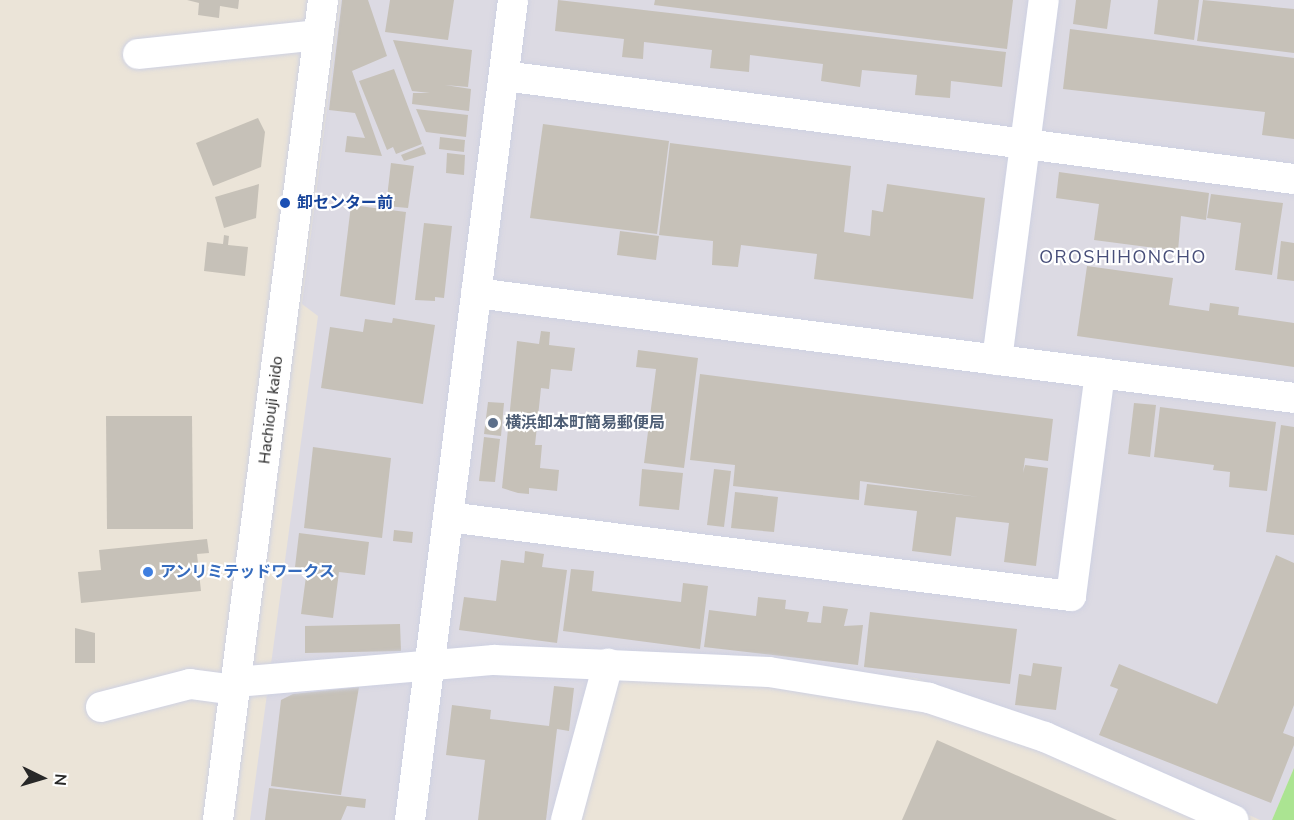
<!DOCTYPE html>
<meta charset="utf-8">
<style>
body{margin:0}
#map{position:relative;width:1294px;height:820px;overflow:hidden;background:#ebe4d8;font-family:"Nunito Sans","Noto Sans JP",sans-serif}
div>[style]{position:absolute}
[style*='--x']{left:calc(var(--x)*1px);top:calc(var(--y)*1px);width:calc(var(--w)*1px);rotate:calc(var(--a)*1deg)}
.industrial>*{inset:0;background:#dcdae3}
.green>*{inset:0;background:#abe492}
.building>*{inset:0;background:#c6c1b8}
.roads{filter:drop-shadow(0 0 2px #ced1e2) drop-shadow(0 0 2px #ced1e2)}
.minor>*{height:30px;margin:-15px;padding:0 15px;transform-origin:15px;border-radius:15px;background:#fff}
.dots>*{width:16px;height:16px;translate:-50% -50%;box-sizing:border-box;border:3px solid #fff;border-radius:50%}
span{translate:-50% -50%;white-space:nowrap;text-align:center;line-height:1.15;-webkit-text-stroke:4.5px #fff;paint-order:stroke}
.transit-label{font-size:16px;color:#164399;font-weight:700}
.left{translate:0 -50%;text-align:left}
.street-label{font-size:16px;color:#282828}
.service-label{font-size:16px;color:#4e5e75;font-weight:700}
.shop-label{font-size:16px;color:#366cbe;font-weight:700}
.neighbourhood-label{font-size:18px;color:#474e79;letter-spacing:1.5px}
.north{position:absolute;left:12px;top:748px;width:60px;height:60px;-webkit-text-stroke:4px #fff;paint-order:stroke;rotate:95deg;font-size:16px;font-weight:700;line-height:24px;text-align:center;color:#282828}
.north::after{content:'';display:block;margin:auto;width:21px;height:27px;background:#282828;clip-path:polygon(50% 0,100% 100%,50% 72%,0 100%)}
</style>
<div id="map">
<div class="industrial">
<i style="clip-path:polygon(341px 0,1294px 0,1294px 768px,1272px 820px,1260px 820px,1059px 728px,916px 678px,622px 653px,576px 820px,250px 820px,318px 316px,302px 304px)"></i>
</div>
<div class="green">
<i style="clip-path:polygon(1294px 768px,1294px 820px,1272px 820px)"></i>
</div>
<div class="building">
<i style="clip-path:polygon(187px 0,239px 0,238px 9px,220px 6px,219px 18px,198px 15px,199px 3px)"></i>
<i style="clip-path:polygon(342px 0,368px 0,387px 56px,352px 71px,382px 156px,345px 152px,347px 136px,365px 138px,355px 113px,329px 110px)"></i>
<i style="clip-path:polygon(390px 0,454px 0,448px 40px,385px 32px)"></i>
<i style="clip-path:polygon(558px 0,1006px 52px,1002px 87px,951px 81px,950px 98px,915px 95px,917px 75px,862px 70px,860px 87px,821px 81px,823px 64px,750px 55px,749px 72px,710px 68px,712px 50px,644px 42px,643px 59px,622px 57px,624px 39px,555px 31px)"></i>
<i style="clip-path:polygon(655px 0,1013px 0,1007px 49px,654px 5px)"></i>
<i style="clip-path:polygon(1076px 0,1111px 0,1107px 29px,1073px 24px)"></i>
<i style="clip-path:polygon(1158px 0,1199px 0,1194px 40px,1154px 34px)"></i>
<i style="clip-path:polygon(1203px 0,1294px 9px,1294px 53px,1197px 41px)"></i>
<i style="clip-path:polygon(1070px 29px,1294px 58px,1294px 139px,1262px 135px,1265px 112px,1063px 89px)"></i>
<i style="clip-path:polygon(393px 40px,472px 50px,468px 87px,445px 85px,471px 89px,469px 111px,412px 104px,413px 93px,430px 93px,412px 91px)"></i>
<i style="clip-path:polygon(394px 69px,422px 144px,396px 154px,393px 147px,387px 150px,359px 81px)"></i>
<i style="clip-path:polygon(416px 109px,468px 115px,466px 137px,426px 132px)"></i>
<i style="clip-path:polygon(258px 118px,265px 132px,261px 167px,213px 186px,196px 143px)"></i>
<i style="clip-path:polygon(543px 124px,669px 141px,657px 234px,530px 218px)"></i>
<i style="clip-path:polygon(440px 137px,465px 140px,464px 152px,439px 149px)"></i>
<i style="clip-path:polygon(670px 143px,851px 166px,844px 232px,870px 236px,872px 210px,883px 212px,887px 184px,985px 198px,973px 299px,814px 279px,817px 254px,741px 245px,738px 267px,712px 265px,713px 241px,659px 235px)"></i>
<i style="clip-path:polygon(423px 146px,426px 154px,404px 161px,401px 155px)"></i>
<i style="clip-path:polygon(447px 153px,465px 155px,464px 175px,446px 173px)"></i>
<i style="clip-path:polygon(391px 163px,414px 166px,408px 208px,386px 206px)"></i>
<i style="clip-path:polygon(1059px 172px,1209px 193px,1206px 220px,1181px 216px,1178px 251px,1094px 240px,1099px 204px,1056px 198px)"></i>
<i style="clip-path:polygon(259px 184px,256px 218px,224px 228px,215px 197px)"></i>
<i style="clip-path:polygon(1211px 194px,1283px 203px,1272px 275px,1235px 270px,1241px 223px,1207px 218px)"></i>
<i style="clip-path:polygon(351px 205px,406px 212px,395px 305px,340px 296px)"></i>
<i style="clip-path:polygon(424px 223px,452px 226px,444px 298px,435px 297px,435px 301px,415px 300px)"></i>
<i style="clip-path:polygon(620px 231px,659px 236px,656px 260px,617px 255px)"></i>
<i style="clip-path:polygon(224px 235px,229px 236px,228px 245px,248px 247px,245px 276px,204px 271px,207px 242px,223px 244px)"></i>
<i style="clip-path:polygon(1281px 241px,1294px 243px,1294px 281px,1277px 279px)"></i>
<i style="clip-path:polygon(1087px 266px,1173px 278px,1169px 305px,1209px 311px,1210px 303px,1239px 307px,1238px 315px,1294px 323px,1294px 367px,1077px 336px)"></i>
<i style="clip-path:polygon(393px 318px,435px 325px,423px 404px,321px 388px,330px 327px,363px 332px,365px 319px,392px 323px)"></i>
<i style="clip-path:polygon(541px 331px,550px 332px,549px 345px,575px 348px,572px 371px,551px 369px,549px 389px,541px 388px,535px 445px,542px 445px,540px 468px,559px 470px,557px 491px,529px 488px,529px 494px,518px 493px,502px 488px,517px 341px,539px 344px)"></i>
<i style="clip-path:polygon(638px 350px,698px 358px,684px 468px,644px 463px,656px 369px,636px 367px)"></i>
<i style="clip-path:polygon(700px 374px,1053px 419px,1048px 461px,1025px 458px,1023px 473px,1025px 465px,1048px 468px,1036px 566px,1004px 562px,1009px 523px,956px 517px,951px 556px,912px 551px,917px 511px,864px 505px,867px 484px,979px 497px,860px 481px,859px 500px,733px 486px,735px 465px,690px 460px)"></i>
<i style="clip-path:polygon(488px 402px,504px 403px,501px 436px,484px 434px)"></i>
<i style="clip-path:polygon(1134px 403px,1156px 405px,1150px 457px,1128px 454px)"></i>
<i style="clip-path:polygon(1160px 407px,1276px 422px,1267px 491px,1229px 487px,1230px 472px,1213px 470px,1214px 465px,1154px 457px)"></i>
<i style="clip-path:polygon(106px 416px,192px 416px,193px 529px,107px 529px)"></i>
<i style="clip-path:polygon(1281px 425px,1294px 427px,1294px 535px,1266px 532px)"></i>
<i style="clip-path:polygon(484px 437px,500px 439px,495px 482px,479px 481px)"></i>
<i style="clip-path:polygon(313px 447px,391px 458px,382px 538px,304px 528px)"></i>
<i style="clip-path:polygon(642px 469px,683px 473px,679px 510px,639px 506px)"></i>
<i style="clip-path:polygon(714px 469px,731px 471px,724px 527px,707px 525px)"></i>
<i style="clip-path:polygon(735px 492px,778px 497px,774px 532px,731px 528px)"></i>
<i style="clip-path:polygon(394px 530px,413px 532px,412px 543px,393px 541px)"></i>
<i style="clip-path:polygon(299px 533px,369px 542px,365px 575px,339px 572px,333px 618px,301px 614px,307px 569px,295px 567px)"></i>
<i style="clip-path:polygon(207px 539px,209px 553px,197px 554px,201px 591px,81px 603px,78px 572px,101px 570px,99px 550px)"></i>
<i style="clip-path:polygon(525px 551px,544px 554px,542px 567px,567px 570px,557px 643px,459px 630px,464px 597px,496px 601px,501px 560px,524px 563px)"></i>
<i style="clip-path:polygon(1276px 555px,1294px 563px,1294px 705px,1283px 733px,1294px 737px,1294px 745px,1271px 803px,1099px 735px,1118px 689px,1110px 686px,1119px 664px,1217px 704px)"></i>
<i style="clip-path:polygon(571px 569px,594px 571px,592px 591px,681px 602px,683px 583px,708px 586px,700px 649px,563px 631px)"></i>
<i style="clip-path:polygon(758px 597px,786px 600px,785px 609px,809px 612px,807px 622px,821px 623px,823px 606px,848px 609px,844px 626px,863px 625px,858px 665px,704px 647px,709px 610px,756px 616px)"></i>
<i style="clip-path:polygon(870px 612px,1017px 629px,1010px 684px,864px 667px)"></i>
<i style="clip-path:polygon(400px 624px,401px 651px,305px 653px,305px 626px)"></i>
<i style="clip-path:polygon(75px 628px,95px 633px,95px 663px,75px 663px)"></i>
<i style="clip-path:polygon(1033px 663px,1062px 667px,1056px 710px,1015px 705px,1019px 674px,1031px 676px)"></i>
<i style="clip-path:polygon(554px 686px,574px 688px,569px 731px,557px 729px,546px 820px,478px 820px,485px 760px,446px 755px,452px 705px,491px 710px,490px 719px,549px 726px)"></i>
<i style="clip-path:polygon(359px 687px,341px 795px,271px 786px,281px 700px,293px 694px)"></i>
<i style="clip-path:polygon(937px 740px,1117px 820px,902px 820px)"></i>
<i style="clip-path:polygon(269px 788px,366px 799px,365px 808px,347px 806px,341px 820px,265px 820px)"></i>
</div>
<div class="roads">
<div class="minor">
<i style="--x:138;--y:54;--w:181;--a:-6"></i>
<i style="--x:504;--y:76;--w:797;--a:7.43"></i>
<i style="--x:476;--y:293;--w:825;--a:7.31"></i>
<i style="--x:997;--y:360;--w:363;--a:-82.6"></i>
<i style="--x:448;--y:517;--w:628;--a:7.23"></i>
<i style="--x:1071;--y:596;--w:225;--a:-82.6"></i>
<i style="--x:236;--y:682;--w:259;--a:-4.9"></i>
<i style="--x:494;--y:660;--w:275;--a:2.5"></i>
<i style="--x:769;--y:672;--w:162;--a:9.2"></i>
<i style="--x:929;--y:698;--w:122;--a:18.6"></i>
<i style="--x:1045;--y:737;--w:206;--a:23.8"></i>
<i style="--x:101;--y:707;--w:92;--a:-14.5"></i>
<i style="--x:190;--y:684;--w:45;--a:7.6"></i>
<i style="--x:218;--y:820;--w:827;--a:-82.7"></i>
<i style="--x:410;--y:820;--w:826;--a:-82.84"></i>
<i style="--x:566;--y:820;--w:162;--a:-74.9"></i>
</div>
</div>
<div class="dots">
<i style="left:285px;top:203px;background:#1a4fb4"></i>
<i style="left:493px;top:423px;background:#5c6f8a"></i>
<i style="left:148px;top:572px;background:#3f7fe0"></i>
</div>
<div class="transit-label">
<span class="left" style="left:297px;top:203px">卸センター前</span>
</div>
<div class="street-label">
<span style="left:271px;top:410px;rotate:-83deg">Hachiouji kaido</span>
</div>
<div class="service-label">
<span class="left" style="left:505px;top:423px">横浜卸本町簡易郵便局</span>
</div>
<div class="shop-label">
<span class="left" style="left:160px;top:572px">アンリミテッドワークス</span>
</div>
<div class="neighbourhood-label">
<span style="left:1123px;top:257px">OROSHIHONCHO</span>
</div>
<div class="north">N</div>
</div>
